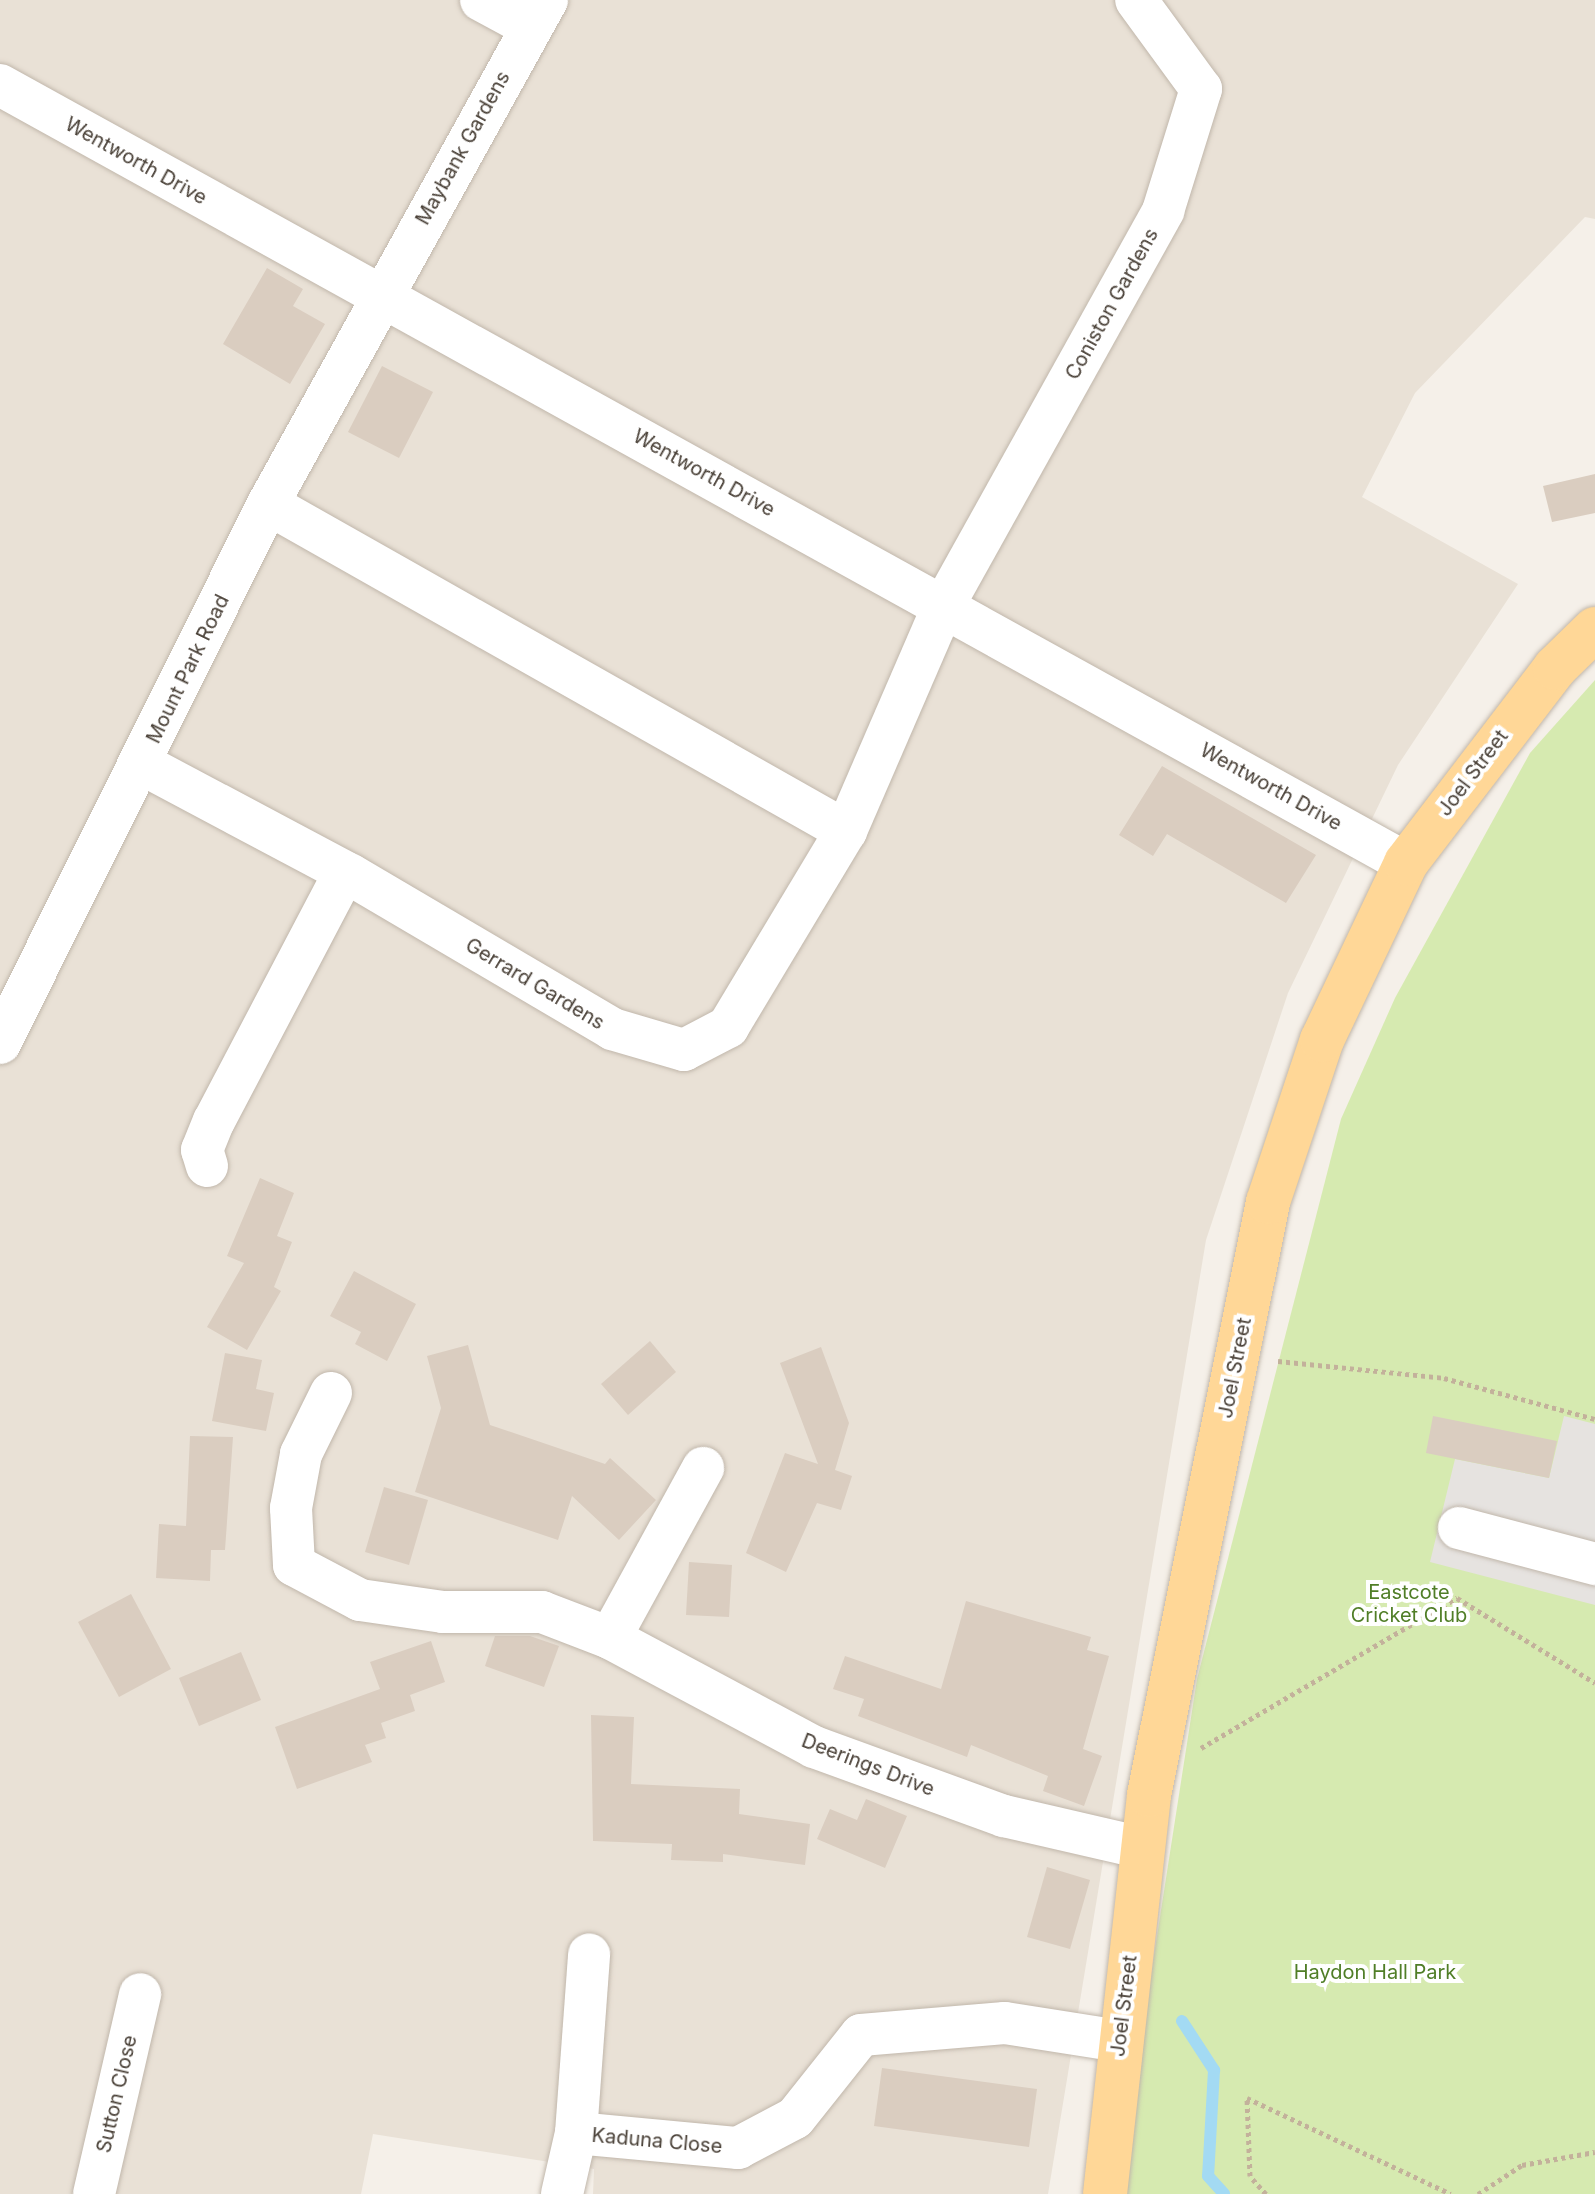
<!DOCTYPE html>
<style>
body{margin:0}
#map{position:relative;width:1595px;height:2194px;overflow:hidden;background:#f5f0e9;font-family:Inter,sans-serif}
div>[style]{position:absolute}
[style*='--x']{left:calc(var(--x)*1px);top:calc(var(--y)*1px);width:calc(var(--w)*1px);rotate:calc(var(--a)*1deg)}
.residential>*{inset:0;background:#e9e1d6}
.green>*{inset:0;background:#d6eab0}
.parking>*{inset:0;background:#e6e3e0}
.stream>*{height:12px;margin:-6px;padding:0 6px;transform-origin:6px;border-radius:6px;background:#a3daf3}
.building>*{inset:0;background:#dacdc0}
.path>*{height:5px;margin-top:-2.5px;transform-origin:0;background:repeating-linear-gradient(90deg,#c3b19b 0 4px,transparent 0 8px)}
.roads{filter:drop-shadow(0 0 2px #c1b7ab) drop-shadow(0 0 2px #c1b7ab)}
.minor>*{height:42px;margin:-21px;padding:0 21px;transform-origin:21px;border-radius:21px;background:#fff}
.major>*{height:44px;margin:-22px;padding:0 22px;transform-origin:22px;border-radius:22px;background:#ffd797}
span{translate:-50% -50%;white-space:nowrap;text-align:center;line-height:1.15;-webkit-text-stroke:8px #fff;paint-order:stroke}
.street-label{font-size:20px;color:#494037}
.park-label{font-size:20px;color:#507e27}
</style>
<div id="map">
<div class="residential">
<i style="clip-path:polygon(0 0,1595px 0,1595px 219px,1585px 217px,1415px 393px,1362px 497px,1518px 584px,1398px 765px,1288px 993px,1206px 1240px,1048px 2194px,593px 2194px,594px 2169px,373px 2134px,361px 2194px,0 2194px)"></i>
</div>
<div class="green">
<i style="clip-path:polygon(1595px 680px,1595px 2194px,1125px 2194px,1148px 1994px,1197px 1679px,1341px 1119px,1395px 998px,1530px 753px)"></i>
</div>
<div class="parking">
<i style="clip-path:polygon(1564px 1416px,1595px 1424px,1595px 1605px,1430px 1562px,1455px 1459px,1549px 1478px)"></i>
</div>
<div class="stream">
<i style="--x:1182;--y:2021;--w:59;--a:56.9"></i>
<i style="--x:1214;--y:2070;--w:106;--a:93.2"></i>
<i style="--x:1208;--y:2176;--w:24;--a:48"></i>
</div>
<div class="building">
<i style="clip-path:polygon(267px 268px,303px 289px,293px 306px,325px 324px,290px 384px,223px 344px)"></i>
<i style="clip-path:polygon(382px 366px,433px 392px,399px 458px,348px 432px)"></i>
<i style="clip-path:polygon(1595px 474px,1595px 513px,1552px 522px,1543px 486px)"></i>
<i style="clip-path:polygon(1162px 766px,1316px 855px,1286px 903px,1167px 834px,1153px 856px,1119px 835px)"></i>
<i style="clip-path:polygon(260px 1178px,294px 1193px,277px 1236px,292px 1242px,274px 1287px,281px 1291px,247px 1350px,207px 1327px,244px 1263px,227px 1256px)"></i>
<i style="clip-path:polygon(354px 1271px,416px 1304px,387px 1361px,355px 1344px,361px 1332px,330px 1316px)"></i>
<i style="clip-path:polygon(650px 1341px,676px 1372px,628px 1415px,601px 1384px)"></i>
<i style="clip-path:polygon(468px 1345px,490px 1425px,605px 1464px,610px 1458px,656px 1500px,619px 1540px,572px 1496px,558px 1540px,415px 1492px,441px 1408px,427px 1356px)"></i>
<i style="clip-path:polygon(821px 1347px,849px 1423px,835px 1470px,852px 1476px,841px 1510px,817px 1503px,786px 1572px,746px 1553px,785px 1453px,818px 1464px,780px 1363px)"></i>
<i style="clip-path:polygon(225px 1353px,262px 1360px,256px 1389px,274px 1393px,266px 1431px,212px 1421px)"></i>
<i style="clip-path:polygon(1433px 1416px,1557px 1441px,1549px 1478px,1426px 1453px)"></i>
<i style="clip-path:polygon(190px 1436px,233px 1437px,225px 1550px,211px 1550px,210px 1581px,156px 1578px,159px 1524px,186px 1526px)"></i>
<i style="clip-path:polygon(384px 1487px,428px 1500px,409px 1565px,365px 1552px)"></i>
<i style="clip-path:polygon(689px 1562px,732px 1565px,729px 1617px,686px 1615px)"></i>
<i style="clip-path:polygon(131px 1594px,171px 1669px,119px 1697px,78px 1622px)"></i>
<i style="clip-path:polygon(966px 1601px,1091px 1637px,1087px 1650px,1109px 1656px,1083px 1749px,1102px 1756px,1084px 1806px,1043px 1791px,1048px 1776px,971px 1745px,967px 1757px,858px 1716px,864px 1699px,833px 1689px,845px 1656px,941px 1689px)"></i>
<i style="clip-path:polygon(495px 1636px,530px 1636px,559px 1646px,544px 1687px,485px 1666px)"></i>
<i style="clip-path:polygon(431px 1641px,445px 1682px,410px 1695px,415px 1711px,381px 1723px,386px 1738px,365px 1745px,372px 1762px,297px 1789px,275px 1727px,380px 1689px,370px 1662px)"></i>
<i style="clip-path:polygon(241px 1652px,261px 1700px,199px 1726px,179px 1678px)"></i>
<i style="clip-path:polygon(591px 1715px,634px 1717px,631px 1784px,740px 1789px,739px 1814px,810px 1824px,805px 1865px,723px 1854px,723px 1862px,671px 1860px,672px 1844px,593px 1841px)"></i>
<i style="clip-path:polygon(866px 1799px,907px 1816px,885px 1868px,817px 1839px,830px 1809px,857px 1820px)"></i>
<i style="clip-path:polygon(1047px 1867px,1090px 1880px,1070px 1949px,1027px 1937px)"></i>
<i style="clip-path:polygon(882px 2068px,1037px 2089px,1029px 2147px,874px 2126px)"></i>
</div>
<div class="path">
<i style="--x:1278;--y:1361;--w:167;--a:5.8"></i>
<i style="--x:1444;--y:1378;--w:156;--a:15.2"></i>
<i style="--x:1201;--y:1748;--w:297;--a:-30.4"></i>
<i style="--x:1457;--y:1598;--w:162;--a:31.6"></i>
<i style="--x:1266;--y:2194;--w:24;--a:-132"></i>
<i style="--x:1250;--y:2176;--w:78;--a:-92.2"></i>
<i style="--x:1247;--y:2098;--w:225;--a:25.2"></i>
<i style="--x:1478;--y:2194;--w:53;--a:-33.4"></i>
<i style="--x:1522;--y:2165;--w:74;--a:-10.1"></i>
</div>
<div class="roads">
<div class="minor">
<i style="--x:481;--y:0;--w:57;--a:28.4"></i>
<i style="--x:0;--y:85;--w:1607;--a:28.96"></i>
<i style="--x:268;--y:504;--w:664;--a:29.5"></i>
<i style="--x:142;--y:764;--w:237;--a:28"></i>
<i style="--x:351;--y:875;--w:303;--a:30.5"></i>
<i style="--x:612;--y:1029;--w:75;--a:16.3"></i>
<i style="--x:684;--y:1050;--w:50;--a:-27.6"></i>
<i style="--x:728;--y:1027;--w:229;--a:-59"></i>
<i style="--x:846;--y:831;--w:246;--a:-66.6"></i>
<i style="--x:944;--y:605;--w:451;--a:-60.9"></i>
<i style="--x:1163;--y:211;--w:128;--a:-72.7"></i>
<i style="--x:1201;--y:89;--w:110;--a:-126.1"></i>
<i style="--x:0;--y:1043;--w:602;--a:-63.56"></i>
<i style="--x:268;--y:504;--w:576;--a:-61.03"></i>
<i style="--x:207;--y:1166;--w:17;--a:-107"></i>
<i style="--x:202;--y:1150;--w:31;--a:-68"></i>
<i style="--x:214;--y:1121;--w:281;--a:-62.3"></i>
<i style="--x:331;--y:1393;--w:68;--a:116.2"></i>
<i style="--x:301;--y:1454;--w:55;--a:100.5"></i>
<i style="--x:291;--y:1508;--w:57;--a:87"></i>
<i style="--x:294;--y:1565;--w:75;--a:27.9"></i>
<i style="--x:360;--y:1600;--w:84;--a:8.2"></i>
<i style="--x:443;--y:1612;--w:99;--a:0"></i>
<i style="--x:542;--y:1612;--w:73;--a:20.9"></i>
<i style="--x:610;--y:1638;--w:231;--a:28.1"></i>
<i style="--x:814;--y:1747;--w:202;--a:20"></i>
<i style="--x:1004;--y:1816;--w:143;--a:13"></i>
<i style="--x:1459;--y:1528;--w:141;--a:14.8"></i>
<i style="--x:610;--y:1638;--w:194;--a:-61.3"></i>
<i style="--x:576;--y:2133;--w:163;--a:5.3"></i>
<i style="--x:738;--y:2148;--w:64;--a:-27.8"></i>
<i style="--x:795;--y:2118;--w:106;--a:-51.5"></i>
<i style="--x:861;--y:2035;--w:144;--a:-4.8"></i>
<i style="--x:1005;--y:2023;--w:116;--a:8.9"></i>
<i style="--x:94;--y:2194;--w:205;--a:-77"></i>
<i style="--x:562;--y:2194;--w:63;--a:-77.1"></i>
<i style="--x:576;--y:2133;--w:179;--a:-85.8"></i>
</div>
<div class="major">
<i style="--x:1105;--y:2194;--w:401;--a:-83.7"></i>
<i style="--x:1149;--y:1795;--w:605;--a:-78.65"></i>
<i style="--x:1268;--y:1202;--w:171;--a:-71.6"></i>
<i style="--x:1322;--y:1040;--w:196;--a:-64.6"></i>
<i style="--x:1406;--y:863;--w:245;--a:-52.6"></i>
<i style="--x:1555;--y:668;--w:56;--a:-44.3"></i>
</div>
</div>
<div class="street-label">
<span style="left:463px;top:148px;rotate:-61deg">Maybank Gardens</span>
<span style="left:136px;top:161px;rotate:29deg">Wentworth Drive</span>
<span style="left:1112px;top:304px;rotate:-61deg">Coniston Gardens</span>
<span style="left:704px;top:473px;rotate:29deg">Wentworth Drive</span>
<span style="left:188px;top:669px;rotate:-64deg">Mount Park Road</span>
<span style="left:1473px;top:773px;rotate:-53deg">Joel Street</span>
<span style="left:1271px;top:787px;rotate:29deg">Wentworth Drive</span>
<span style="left:535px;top:984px;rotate:31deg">Gerrard Gardens</span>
<span style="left:1235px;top:1368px;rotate:-79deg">Joel Street</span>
<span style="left:868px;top:1765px;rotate:21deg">Deerings Drive</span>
<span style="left:1124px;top:2006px;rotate:-83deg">Joel Street</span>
<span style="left:117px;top:2094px;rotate:-77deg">Sutton Close</span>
<span style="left:657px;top:2141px;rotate:5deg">Kaduna Close</span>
</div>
<div class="park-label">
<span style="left:1409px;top:1604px">Eastcote<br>Cricket Club</span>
<span style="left:1375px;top:1972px">Haydon Hall Park</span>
</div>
</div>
